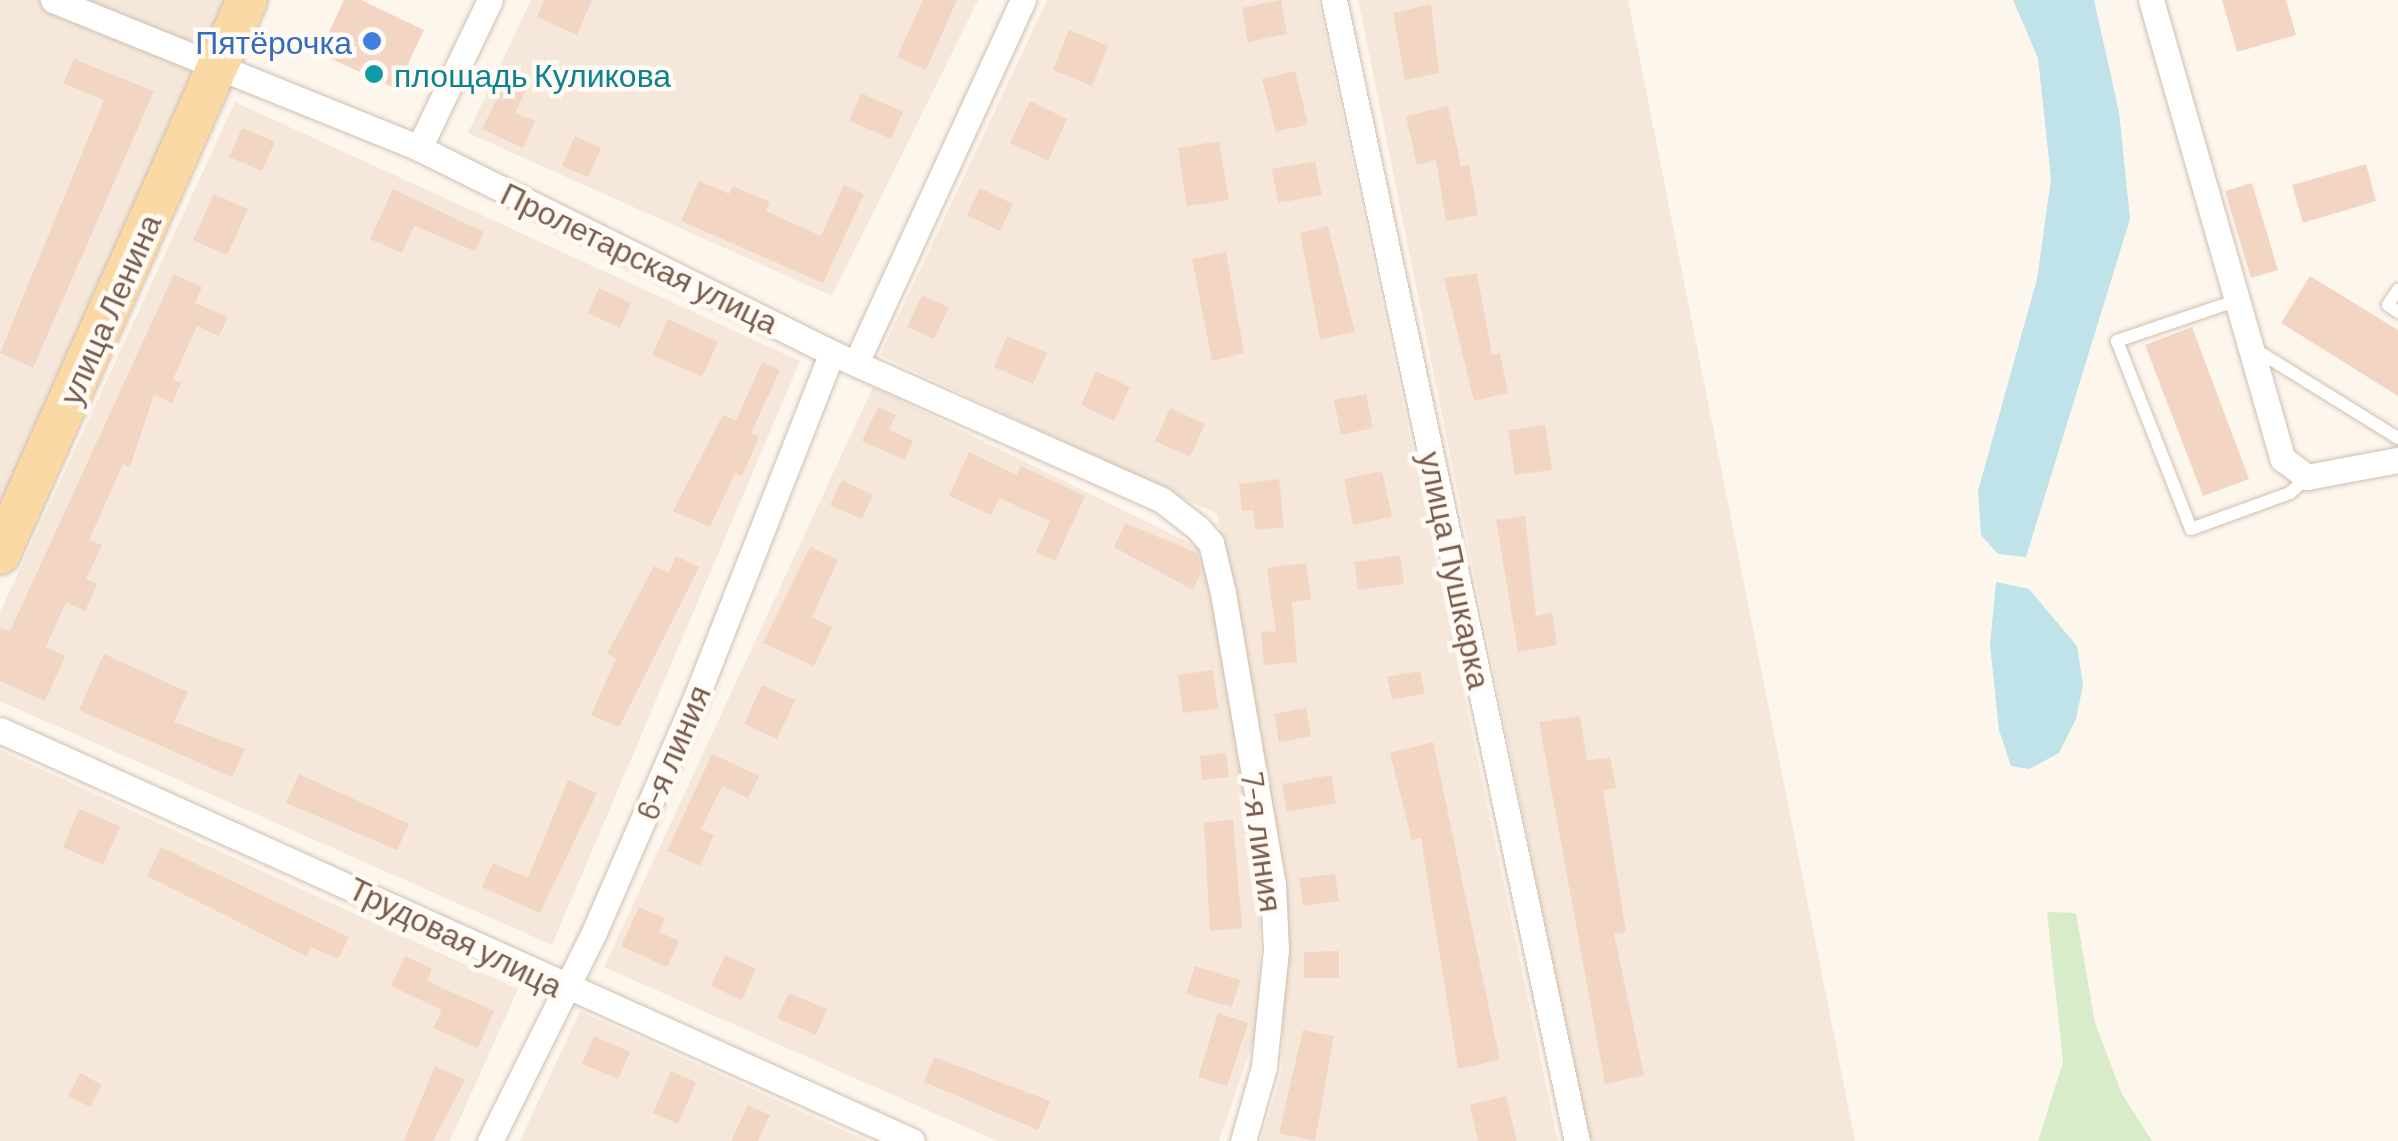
<!DOCTYPE html>
<meta charset="utf-8">
<style>
body{margin:0}
#map{position:relative;width:2398px;height:1141px;overflow:hidden;background:#fdf6ec;font-family:Barlow,sans-serif}
div>[style]{position:absolute}
[style*='--x']{left:calc(var(--x)*1px);top:calc(var(--y)*1px);width:calc(var(--w)*1px);rotate:calc(var(--a)*1deg)}
.residential>*{inset:0;background:#f5e8da}
.green>*{inset:0;background:#d8ecc9}
.water>*{inset:0;background:#bfe3e8}
.building>*{inset:0;background:#f3d5c3}
.roads{filter:drop-shadow(0 0 2px #d1beb0) drop-shadow(0 0 2px #d1beb0)}
.lane>*{height:12px;margin:-6px;padding:0 6px;transform-origin:6px;border-radius:6px;background:#fff}
.street>*{height:25px;margin:-12.5px;padding:0 12.5px;transform-origin:12.5px;border-radius:12.5px;background:#fff}
.primary>*{height:40px;margin:-20px;padding:0 20px;transform-origin:20px;border-radius:20px;background:#fbd9a5}
.dots>*{width:28px;height:28px;translate:-50% -50%;box-sizing:border-box;border:5px solid #fffaf3;border-radius:50%}
span{translate:-50% -50%;white-space:nowrap;text-align:center;line-height:1.15;-webkit-text-stroke:9px #fffaf3;paint-order:stroke}
.shop-label{font-size:32px;color:#366cbe}
.right{translate:-100% -50%;text-align:right}
.culture-label{font-size:32px;color:#0d838f}
.left{translate:0 -50%;text-align:left}
.street-label{font-size:32px;color:#7a5c4d}
</style>
<div id="map">
<div class="residential">
<i style="clip-path:polygon(0 0,231px 0,0 522px)"></i>
<i style="clip-path:polygon(531px 0,978px 0,832px 296px,468px 133px)"></i>
<i style="clip-path:polygon(1047px 0,1318px 0,1558px 1141px,1261px 1141px,1282px 1071px,1285px 872px,1217px 514px,880px 355px)"></i>
<i style="clip-path:polygon(1358px 0,1628px 0,1855px 1141px,1589px 1141px)"></i>
<i style="clip-path:polygon(235px 102px,800px 361px,552px 945px,0 701px,0 612px)"></i>
<i style="clip-path:polygon(873px 387px,1210px 553px,1260px 918px,1259px 1024px,1219px 1141px,997px 1141px,604px 967px)"></i>
<i style="clip-path:polygon(0 750px,518px 989px,450px 1141px,0 1141px)"></i>
<i style="clip-path:polygon(580px 1011px,867px 1141px,520px 1141px)"></i>
</div>
<div class="green">
<i style="clip-path:polygon(2047px 912px,2076px 913px,2095px 1023px,2122px 1094px,2152px 1141px,2038px 1141px,2063px 1062px)"></i>
</div>
<div class="water">
<i style="clip-path:polygon(2013px 0,2094px 0,2119px 112px,2130px 219px,2026px 557px,1998px 554px,1981px 535px,1978px 491px,2037px 279px,2051px 179px,2038px 58px)"></i>
<i style="clip-path:polygon(1996px 582px,2029px 589px,2077px 646px,2083px 685px,2076px 719px,2059px 753px,2029px 769px,2011px 766px,1999px 730px,1990px 645px)"></i>
</div>
<div class="building">
<i style="clip-path:polygon(344px 0,361px 0,424px 30px,396px 89px,319px 53px)"></i>
<i style="clip-path:polygon(544px 0,592px 0,577px 35px,537px 17px)"></i>
<i style="clip-path:polygon(923px 0,957px 0,926px 70px,897px 57px)"></i>
<i style="clip-path:polygon(1281px 0,1287px 34px,1248px 42px,1242px 8px)"></i>
<i style="clip-path:polygon(2222px 0,2286px 0,2296px 35px,2237px 52px)"></i>
<i style="clip-path:polygon(1431px 4px,1439px 73px,1405px 80px,1393px 13px)"></i>
<i style="clip-path:polygon(1069px 30px,1108px 46px,1092px 86px,1053px 70px)"></i>
<i style="clip-path:polygon(74px 59px,154px 91px,33px 368px,0 353px,104px 100px,63px 83px)"></i>
<i style="clip-path:polygon(1295px 71px,1308px 124px,1276px 132px,1262px 79px)"></i>
<i style="clip-path:polygon(507px 79px,527px 88px,515px 113px,535px 121px,523px 148px,482px 129px)"></i>
<i style="clip-path:polygon(861px 93px,903px 112px,891px 139px,849px 121px)"></i>
<i style="clip-path:polygon(1030px 101px,1067px 119px,1048px 161px,1010px 143px)"></i>
<i style="clip-path:polygon(1448px 106px,1461px 166px,1469px 165px,1478px 215px,1446px 221px,1436px 160px,1417px 165px,1406px 116px)"></i>
<i style="clip-path:polygon(242px 128px,275px 142px,262px 171px,229px 157px)"></i>
<i style="clip-path:polygon(575px 136px,601px 148px,588px 177px,562px 166px)"></i>
<i style="clip-path:polygon(1219px 141px,1229px 200px,1187px 206px,1178px 148px)"></i>
<i style="clip-path:polygon(1315px 161px,1322px 195px,1278px 203px,1272px 169px)"></i>
<i style="clip-path:polygon(2366px 164px,2376px 201px,2303px 223px,2292px 185px)"></i>
<i style="clip-path:polygon(699px 181px,729px 194px,733px 186px,770px 202px,766px 211px,821px 236px,844px 185px,864px 194px,823px 283px,681px 221px)"></i>
<i style="clip-path:polygon(2252px 183px,2278px 270px,2251px 278px,2225px 191px)"></i>
<i style="clip-path:polygon(980px 188px,1013px 204px,1000px 231px,967px 215px)"></i>
<i style="clip-path:polygon(393px 189px,484px 232px,475px 251px,414px 226px,402px 253px,370px 239px)"></i>
<i style="clip-path:polygon(214px 194px,248px 209px,227px 255px,193px 240px)"></i>
<i style="clip-path:polygon(1328px 226px,1355px 332px,1320px 339px,1300px 233px)"></i>
<i style="clip-path:polygon(1226px 252px,1244px 353px,1212px 361px,1192px 259px)"></i>
<i style="clip-path:polygon(1477px 273px,1492px 355px,1500px 353px,1508px 393px,1474px 401px,1444px 278px)"></i>
<i style="clip-path:polygon(174px 274px,202px 287px,195px 303px,228px 317px,219px 336px,197px 326px,173px 379px,181px 383px,172px 403px,154px 395px,130px 467px,123px 464px,89px 540px,102px 545px,86px 579px,97px 584px,85px 611px,66px 602px,46px 647px,65px 656px,45px 701px,0 681px,0 627px,10px 631px)"></i>
<i style="clip-path:polygon(2310px 276px,2398px 330px,2398px 396px,2281px 323px)"></i>
<i style="clip-path:polygon(599px 288px,631px 303px,620px 328px,588px 313px)"></i>
<i style="clip-path:polygon(922px 295px,949px 307px,934px 339px,907px 327px)"></i>
<i style="clip-path:polygon(668px 319px,718px 342px,702px 377px,652px 355px)"></i>
<i style="clip-path:polygon(2192px 327px,2249px 479px,2203px 496px,2145px 345px)"></i>
<i style="clip-path:polygon(1007px 336px,1047px 353px,1033px 384px,994px 367px)"></i>
<i style="clip-path:polygon(762px 362px,780px 370px,751px 433px,759px 437px,742px 476px,735px 473px,710px 527px,673px 511px,723px 415px,736px 421px)"></i>
<i style="clip-path:polygon(1096px 371px,1130px 387px,1114px 421px,1081px 405px)"></i>
<i style="clip-path:polygon(1366px 394px,1373px 428px,1341px 435px,1334px 400px)"></i>
<i style="clip-path:polygon(878px 407px,896px 415px,889px 430px,913px 441px,905px 460px,862px 441px)"></i>
<i style="clip-path:polygon(1170px 408px,1205px 424px,1190px 457px,1155px 441px)"></i>
<i style="clip-path:polygon(1545px 425px,1552px 470px,1515px 475px,1508px 430px)"></i>
<i style="clip-path:polygon(969px 452px,1017px 475px,1021px 466px,1085px 496px,1055px 561px,1036px 552px,1050px 521px,999px 498px,991px 515px,949px 496px)"></i>
<i style="clip-path:polygon(1382px 471px,1392px 517px,1353px 525px,1344px 479px)"></i>
<i style="clip-path:polygon(1279px 479px,1284px 527px,1255px 530px,1253px 510px,1242px 511px,1239px 484px)"></i>
<i style="clip-path:polygon(842px 480px,873px 495px,862px 519px,830px 505px)"></i>
<i style="clip-path:polygon(1525px 516px,1536px 616px,1552px 613px,1557px 645px,1518px 652px,1496px 520px)"></i>
<i style="clip-path:polygon(1125px 523px,1197px 553px,1201px 572px,1193px 590px,1114px 547px)"></i>
<i style="clip-path:polygon(810px 547px,838px 560px,812px 617px,832px 627px,814px 666px,763px 643px)"></i>
<i style="clip-path:polygon(1400px 555px,1404px 584px,1358px 590px,1354px 562px)"></i>
<i style="clip-path:polygon(676px 556px,699px 567px,619px 727px,591px 715px,616px 658px,607px 654px,654px 566px,669px 573px)"></i>
<i style="clip-path:polygon(1306px 563px,1311px 599px,1292px 602px,1297px 662px,1264px 665px,1261px 632px,1276px 631px,1267px 568px)"></i>
<i style="clip-path:polygon(104px 654px,188px 692px,174px 722px,245px 749px,232px 777px,79px 710px)"></i>
<i style="clip-path:polygon(1213px 670px,1218px 709px,1183px 713px,1178px 675px)"></i>
<i style="clip-path:polygon(1420px 671px,1425px 693px,1392px 700px,1387px 677px)"></i>
<i style="clip-path:polygon(762px 685px,795px 700px,777px 739px,744px 724px)"></i>
<i style="clip-path:polygon(1306px 708px,1311px 736px,1279px 742px,1274px 714px)"></i>
<i style="clip-path:polygon(1580px 716px,1587px 761px,1610px 757px,1616px 788px,1603px 790px,1626px 932px,1614px 934px,1644px 1075px,1605px 1084px,1539px 722px)"></i>
<i style="clip-path:polygon(1433px 742px,1500px 1060px,1458px 1069px,1421px 838px,1412px 840px,1390px 753px)"></i>
<i style="clip-path:polygon(1226px 753px,1229px 777px,1202px 780px,1200px 756px)"></i>
<i style="clip-path:polygon(712px 754px,759px 776px,748px 798px,722px 786px,701px 829px,714px 835px,700px 866px,667px 851px)"></i>
<i style="clip-path:polygon(299px 774px,409px 824px,397px 850px,286px 803px)"></i>
<i style="clip-path:polygon(1332px 775px,1336px 803px,1287px 812px,1282px 784px)"></i>
<i style="clip-path:polygon(568px 780px,597px 793px,540px 913px,482px 887px,493px 863px,528px 878px)"></i>
<i style="clip-path:polygon(79px 809px,120px 826px,103px 865px,63px 847px)"></i>
<i style="clip-path:polygon(1233px 819px,1242px 928px,1210px 931px,1204px 823px)"></i>
<i style="clip-path:polygon(161px 847px,349px 937px,338px 959px,311px 947px,306px 956px,147px 876px)"></i>
<i style="clip-path:polygon(1335px 874px,1339px 901px,1303px 906px,1299px 878px)"></i>
<i style="clip-path:polygon(639px 907px,665px 918px,659px 932px,679px 941px,667px 967px,621px 946px)"></i>
<i style="clip-path:polygon(1339px 951px,1339px 978px,1304px 978px,1304px 952px)"></i>
<i style="clip-path:polygon(725px 955px,756px 969px,742px 1000px,711px 986px)"></i>
<i style="clip-path:polygon(405px 956px,432px 969px,427px 981px,494px 1011px,478px 1048px,433px 1028px,442px 1010px,391px 986px)"></i>
<i style="clip-path:polygon(1195px 966px,1240px 980px,1232px 1007px,1186px 994px)"></i>
<i style="clip-path:polygon(789px 993px,827px 1009px,816px 1035px,777px 1018px)"></i>
<i style="clip-path:polygon(1218px 1013px,1248px 1023px,1227px 1086px,1198px 1077px)"></i>
<i style="clip-path:polygon(1303px 1030px,1334px 1036px,1315px 1141px,1279px 1133px)"></i>
<i style="clip-path:polygon(594px 1036px,630px 1052px,618px 1079px,582px 1064px)"></i>
<i style="clip-path:polygon(934px 1057px,1050px 1101px,1038px 1130px,924px 1082px)"></i>
<i style="clip-path:polygon(435px 1066px,465px 1080px,433px 1141px,404px 1141px)"></i>
<i style="clip-path:polygon(671px 1071px,696px 1082px,678px 1124px,653px 1113px)"></i>
<i style="clip-path:polygon(80px 1073px,102px 1085px,90px 1107px,68px 1096px)"></i>
<i style="clip-path:polygon(1506px 1096px,1517px 1141px,1478px 1141px,1470px 1105px)"></i>
<i style="clip-path:polygon(748px 1105px,770px 1115px,758px 1141px,731px 1141px)"></i>
</div>
<div class="roads">
<div class="lane">
<i style="--x:2398;--y:290;--w:18;--a:124"></i>
<i style="--x:2388;--y:305;--w:12;--a:35"></i>
<i style="--x:2238;--y:300;--w:128;--a:161.3"></i>
<i style="--x:2117;--y:341;--w:202;--a:68.5"></i>
<i style="--x:2191;--y:529;--w:105;--a:-20"></i>
<i style="--x:2290;--y:493;--w:23;--a:-43"></i>
<i style="--x:2256;--y:350;--w:167;--a:31.8"></i>
</div>
<div class="street">
<i style="--x:53;--y:0;--w:395;--a:22"></i>
<i style="--x:419;--y:148;--w:461;--a:26.4"></i>
<i style="--x:832;--y:353;--w:361;--a:24"></i>
<i style="--x:1162;--y:500;--w:46;--a:37.9"></i>
<i style="--x:1198;--y:528;--w:20;--a:49"></i>
<i style="--x:1211;--y:543;--w:51;--a:76.5"></i>
<i style="--x:1223;--y:593;--w:295;--a:80.3"></i>
<i style="--x:1273;--y:884;--w:66;--a:87.4"></i>
<i style="--x:1276;--y:950;--w:118;--a:95.9"></i>
<i style="--x:1264;--y:1067;--w:77;--a:105.8"></i>
<i style="--x:1334;--y:0;--w:1167;--a:77.98"></i>
<i style="--x:2151;--y:0;--w:478;--a:74"></i>
<i style="--x:2283;--y:459;--w:30;--a:37"></i>
<i style="--x:2307;--y:477;--w:93;--a:-10.6"></i>
<i style="--x:419;--y:148;--w:164;--a:-64.4"></i>
<i style="--x:856;--y:363;--w:400;--a:-65.3"></i>
<i style="--x:0;--y:730;--w:1000;--a:24.26"></i>
<i style="--x:490;--y:1141;--w:236;--a:-63.5"></i>
<i style="--x:595;--y:930;--w:251;--a:-66.5"></i>
<i style="--x:695;--y:700;--w:373;--a:-68.5"></i>
</div>
<div class="primary">
<i style="--x:0;--y:554;--w:607;--a:-65.97"></i>
</div>
</div>
<div class="dots">
<i style="left:372px;top:41px;background:#3f7fe0"></i>
<i style="left:374px;top:74px;background:#0f9aa8"></i>
</div>
<div class="shop-label">
<span class="right" style="left:352px;top:41px">Пятёрочка</span>
</div>
<div class="culture-label">
<span class="left" style="left:394px;top:74px">площадь Куликова</span>
</div>
<div class="street-label">
<span style="left:640px;top:257px;rotate:26deg">Пролетарская улица</span>
<span style="left:109px;top:309px;rotate:-66deg">улица Ленина</span>
<span style="left:1456px;top:570px;rotate:78deg">улица Пушкарка</span>
<span style="left:672px;top:752px;rotate:-67deg">6-я линия</span>
<span style="left:1263px;top:842px;rotate:82deg">7-я линия</span>
<span style="left:456px;top:936px;rotate:26deg">Трудовая улица</span>
</div>
</div>
